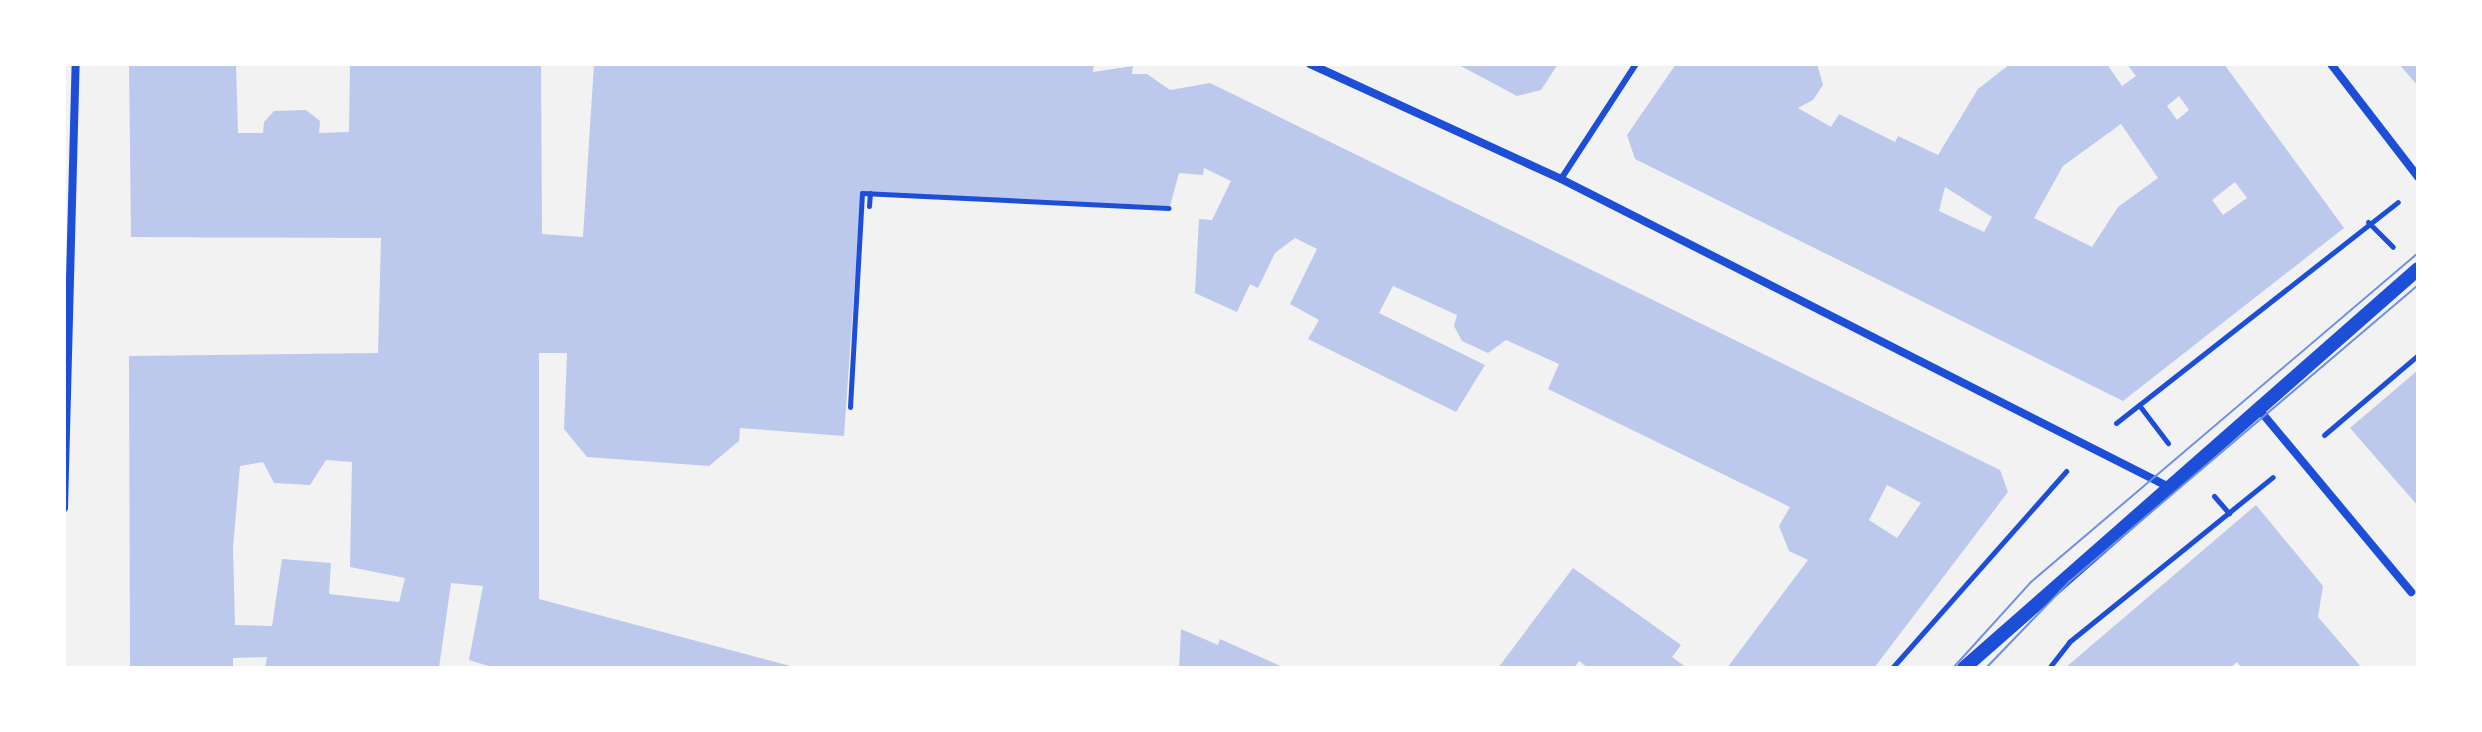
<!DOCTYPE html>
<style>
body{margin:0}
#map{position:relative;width:2482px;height:732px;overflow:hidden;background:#f2f2f2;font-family:Raleway,sans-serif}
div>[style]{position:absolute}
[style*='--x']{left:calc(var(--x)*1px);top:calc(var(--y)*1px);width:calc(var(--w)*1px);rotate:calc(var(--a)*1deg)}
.building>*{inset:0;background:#bdc9ec}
.path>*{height:5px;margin:-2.5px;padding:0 2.5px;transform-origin:2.5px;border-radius:2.5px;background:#1d4ed8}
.service>*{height:6px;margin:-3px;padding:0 3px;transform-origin:3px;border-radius:3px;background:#1d4ed8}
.minor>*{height:8px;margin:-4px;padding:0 4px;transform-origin:4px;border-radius:4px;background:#1d4ed8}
.tertiary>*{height:14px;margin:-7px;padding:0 7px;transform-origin:7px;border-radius:7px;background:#1d4ed8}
.tram>*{height:2px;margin:-1px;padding:0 1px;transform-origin:1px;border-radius:1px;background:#7290e2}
span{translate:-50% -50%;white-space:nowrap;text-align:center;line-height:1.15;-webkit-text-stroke:6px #fff;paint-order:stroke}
.frame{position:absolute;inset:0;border:66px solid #fff;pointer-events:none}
</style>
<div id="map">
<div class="building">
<i style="clip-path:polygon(evenodd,129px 64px,236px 64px,238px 133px,263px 133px,264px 122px,274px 111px,306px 110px,320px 121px,319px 133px,349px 132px,350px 64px,541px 64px,542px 234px,583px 237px,594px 64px,1094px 64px,1093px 72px,1133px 66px,1132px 74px,1147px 74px,1170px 90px,1210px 83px,2000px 470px,2008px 492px,1874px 668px,1727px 668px,1808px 560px,1789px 551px,1779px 526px,1790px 507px,1548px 389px,1559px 364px,1506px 340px,1488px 353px,1462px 341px,1454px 326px,1457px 315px,1393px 286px,1379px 313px,1485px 365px,1456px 412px,1308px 339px,1319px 320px,1290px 304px,1317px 249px,1295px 238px,1275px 253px,1258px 288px,1250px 284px,1237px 312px,1195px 293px,1199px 219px,1212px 220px,1231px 181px,1204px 168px,1203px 175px,1179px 173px,1170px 206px,861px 192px,844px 436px,740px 428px,739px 441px,709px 466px,587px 457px,564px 429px,567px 353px,539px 353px,539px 599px,798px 668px,495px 668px,469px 660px,483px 586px,451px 583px,439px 668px,265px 668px,267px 657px,233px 658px,233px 668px,130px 668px,129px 356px,378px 353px,381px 238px,131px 237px,129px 64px,326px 460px,352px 462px,350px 567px,405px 578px,399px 602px,329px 594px,331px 563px,282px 559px,272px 626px,235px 625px,233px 548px,240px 466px,263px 462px,274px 483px,310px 485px,326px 460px,129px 64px,1887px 485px,1921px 503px,1897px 538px,1869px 520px,1887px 485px)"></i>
<i style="clip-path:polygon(1457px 64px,1558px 64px,1541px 90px,1517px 96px)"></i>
<i style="clip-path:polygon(evenodd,1676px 64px,1817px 64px,1823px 85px,1813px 100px,1798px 108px,1831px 127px,1839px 114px,1895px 142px,1898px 136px,1938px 155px,1978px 89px,2010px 64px,2107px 64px,2122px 86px,2136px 76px,2127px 64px,2224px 64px,2344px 228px,2123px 401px,1635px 159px,1627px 135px,1676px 64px,2179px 96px,2189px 110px,2177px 120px,2167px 106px,2179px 96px,1676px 64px,2121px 124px,2158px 178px,2118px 207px,2092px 247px,2034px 218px,2063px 166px,2121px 124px,1676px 64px,2235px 182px,2247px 198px,2223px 215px,2212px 200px,2235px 182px,1676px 64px,1945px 187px,1992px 217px,1984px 232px,1939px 211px,1945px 187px)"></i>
<i style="clip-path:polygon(2399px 64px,2418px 64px,2418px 86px)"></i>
<i style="clip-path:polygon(2418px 370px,2418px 506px,2350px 428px)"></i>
<i style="clip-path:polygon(2256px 505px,2323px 586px,2318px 617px,2362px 668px,2242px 668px,2237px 662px,2230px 668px,2065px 668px)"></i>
<i style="clip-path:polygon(1573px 568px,1681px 645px,1672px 657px,1687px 668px,1589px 668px,1579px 661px,1574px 668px,1498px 668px)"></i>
<i style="clip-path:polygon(1181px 629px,1218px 645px,1220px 639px,1285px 668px,1179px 668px)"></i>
</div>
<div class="path">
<i style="--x:869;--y:206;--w:13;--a:-86"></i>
<i style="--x:2368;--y:222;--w:35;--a:45"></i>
<i style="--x:2139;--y:405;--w:48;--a:52.7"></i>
<i style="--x:850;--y:407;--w:214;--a:-86.8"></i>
<i style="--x:862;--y:193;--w:307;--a:2.8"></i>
<i style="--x:2116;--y:423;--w:358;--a:-38.1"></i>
<i style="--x:2324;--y:435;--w:123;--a:-40.4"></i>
<i style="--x:2214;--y:496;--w:23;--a:49"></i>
<i style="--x:1892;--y:668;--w:263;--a:-48.5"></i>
<i style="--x:2049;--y:668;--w:33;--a:-52"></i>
<i style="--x:2069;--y:642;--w:262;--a:-39"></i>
</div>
<div class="service">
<i style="--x:1561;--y:179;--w:137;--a:-56.9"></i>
</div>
<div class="minor">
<i style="--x:1310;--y:64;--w:276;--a:24.6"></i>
<i style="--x:1561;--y:179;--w:679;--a:26.87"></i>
<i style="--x:2331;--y:64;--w:143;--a:52.4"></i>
<i style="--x:2257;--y:407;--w:241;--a:50.2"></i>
<i style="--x:64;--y:508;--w:444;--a:-88.5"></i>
</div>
<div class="tertiary">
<i style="--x:1964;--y:668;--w:604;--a:-41.31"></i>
</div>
<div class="tram">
<i style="--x:1953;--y:668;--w:116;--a:-47.8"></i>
<i style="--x:2031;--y:582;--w:508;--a:-40.37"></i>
<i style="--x:1986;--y:668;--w:120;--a:-46"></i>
<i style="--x:2069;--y:582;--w:458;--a:-40.4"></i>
</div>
<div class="frame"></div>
</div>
